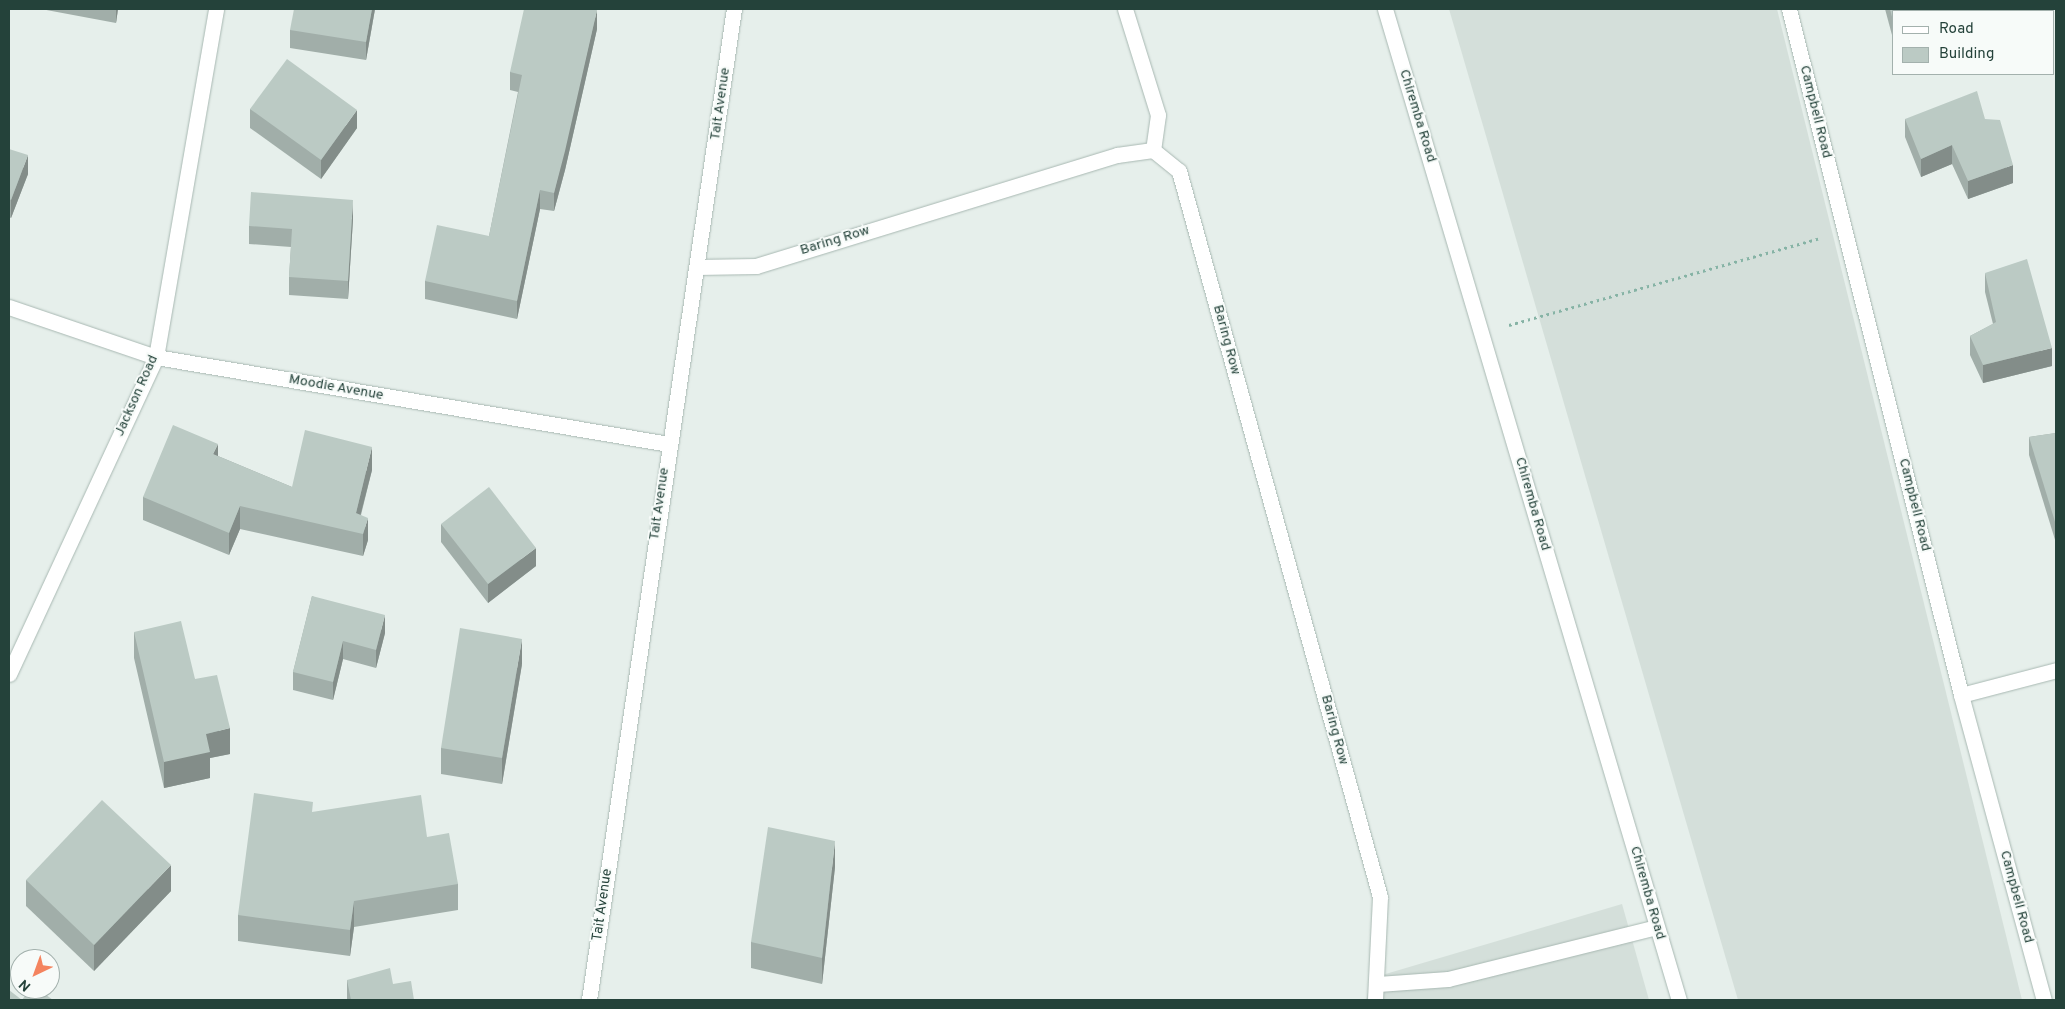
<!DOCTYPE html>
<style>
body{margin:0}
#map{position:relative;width:2065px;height:1009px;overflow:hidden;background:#e6efeb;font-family:Overpass,sans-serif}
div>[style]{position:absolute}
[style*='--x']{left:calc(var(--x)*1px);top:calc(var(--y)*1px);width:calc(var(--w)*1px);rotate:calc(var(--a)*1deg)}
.built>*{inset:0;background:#d4dfda}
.path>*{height:3px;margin-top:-1.5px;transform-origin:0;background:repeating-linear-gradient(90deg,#86b3a5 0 2.5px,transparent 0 6.5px)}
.roads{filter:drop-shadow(0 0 1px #a8b8b2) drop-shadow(0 0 1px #a8b8b2)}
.lane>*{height:15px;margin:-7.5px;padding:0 7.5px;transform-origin:7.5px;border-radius:7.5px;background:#fff}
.street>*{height:15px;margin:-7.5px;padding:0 7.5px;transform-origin:7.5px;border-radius:7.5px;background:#fff}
.secondary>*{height:15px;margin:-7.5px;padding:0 7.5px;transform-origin:7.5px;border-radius:7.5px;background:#fff}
.wall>*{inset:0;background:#a1aea9}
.shaded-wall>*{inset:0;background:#838d89}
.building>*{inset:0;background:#bbcac4}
span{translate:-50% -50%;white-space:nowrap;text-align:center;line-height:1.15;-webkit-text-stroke:4px #f7fbf9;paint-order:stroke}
.street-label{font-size:14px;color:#24423a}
.frame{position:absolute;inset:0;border:10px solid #24423a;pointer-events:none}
.legend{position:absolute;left:1892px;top:10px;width:162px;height:65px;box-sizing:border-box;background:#f7fbf9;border:1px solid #a3b1ad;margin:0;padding:6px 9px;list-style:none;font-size:15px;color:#24423a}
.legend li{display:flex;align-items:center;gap:10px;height:25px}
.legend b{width:25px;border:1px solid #a3b1ad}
.north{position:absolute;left:10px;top:949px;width:50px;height:50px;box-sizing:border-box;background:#f7fbf9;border:1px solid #a3b1ad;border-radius:50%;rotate:222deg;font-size:14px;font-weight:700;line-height:20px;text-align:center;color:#24423a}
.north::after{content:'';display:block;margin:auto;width:18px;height:22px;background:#f4845f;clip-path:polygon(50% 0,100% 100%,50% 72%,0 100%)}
</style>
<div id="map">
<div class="built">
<i style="clip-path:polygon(1449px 9px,1777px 9px,2022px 1000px,1738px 1000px)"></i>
<i style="clip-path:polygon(1622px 904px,1649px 1000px,1366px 1000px,1372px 978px)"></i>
</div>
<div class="path">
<i style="--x:1509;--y:325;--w:321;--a:-15.6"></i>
</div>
<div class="roads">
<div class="lane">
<i style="--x:1125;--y:9;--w:111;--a:72.7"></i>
<i style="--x:1158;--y:115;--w:35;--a:98"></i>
</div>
<div class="street">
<i style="--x:1789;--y:9;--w:707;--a:75.92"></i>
<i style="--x:1961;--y:695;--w:316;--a:74.8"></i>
<i style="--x:697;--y:267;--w:59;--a:-1"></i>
<i style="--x:756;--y:266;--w:378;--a:-17.1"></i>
<i style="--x:1117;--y:155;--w:36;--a:-8"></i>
<i style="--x:1153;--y:150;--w:33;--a:39"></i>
<i style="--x:1179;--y:171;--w:753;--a:74.52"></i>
<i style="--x:1380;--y:897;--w:103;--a:92.8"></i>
<i style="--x:9;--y:307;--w:155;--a:18.8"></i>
<i style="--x:156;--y:357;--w:520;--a:9.63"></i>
<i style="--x:9;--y:674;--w:349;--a:-65.1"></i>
<i style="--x:156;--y:357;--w:353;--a:-80.2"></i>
<i style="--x:1961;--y:695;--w:98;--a:-14.7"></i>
<i style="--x:1378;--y:984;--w:70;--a:-4.1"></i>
<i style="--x:1448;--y:979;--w:215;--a:-14"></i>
<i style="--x:589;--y:1000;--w:1002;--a:-81.68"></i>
</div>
<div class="secondary">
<i style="--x:1385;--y:9;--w:1034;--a:73.48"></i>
</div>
</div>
<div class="wall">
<i style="clip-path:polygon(41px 9px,118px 9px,116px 23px)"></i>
<i style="clip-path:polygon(375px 9px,366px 60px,290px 48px,290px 30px)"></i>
<i style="clip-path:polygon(592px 9px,597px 29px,565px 170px,554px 211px,540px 209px,517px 319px,425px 299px,425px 281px,489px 236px,518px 92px,510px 90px,510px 72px)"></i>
<i style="clip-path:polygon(1885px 9px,1967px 9px,1967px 11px,1892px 35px)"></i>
<i style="clip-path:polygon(250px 109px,357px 128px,321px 179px,250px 128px)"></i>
<i style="clip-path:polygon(1905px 119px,1985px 119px,2013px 183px,1968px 199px,1952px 164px,1921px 177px,1905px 137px)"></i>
<i style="clip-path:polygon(9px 149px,28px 174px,11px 218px,9px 217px)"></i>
<i style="clip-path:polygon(353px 219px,348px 299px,289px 295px,289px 277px,291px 247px,249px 244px,249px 226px)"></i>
<i style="clip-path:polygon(1985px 273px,2052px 366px,1983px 383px,1970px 355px,1970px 336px,1993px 324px,1985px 292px)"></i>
<i style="clip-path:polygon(2056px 433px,2056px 543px,2029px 455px,2029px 437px)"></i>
<i style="clip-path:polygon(218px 456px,292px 487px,372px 470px,361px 515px,368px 540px,363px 556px,240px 529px,229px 555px,143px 520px,143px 497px)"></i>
<i style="clip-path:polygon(441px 524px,536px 566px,488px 603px,441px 542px)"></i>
<i style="clip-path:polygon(312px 596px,385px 633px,376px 668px,343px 659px,333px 700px,293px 690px,293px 672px)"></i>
<i style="clip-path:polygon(134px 632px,195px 679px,230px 754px,210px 758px,210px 778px,164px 788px,134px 658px)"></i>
<i style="clip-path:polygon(522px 664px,502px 784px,441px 774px,441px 748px)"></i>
<i style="clip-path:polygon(313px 812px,427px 837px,458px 884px,458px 910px,354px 927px,350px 956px,238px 941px,238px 915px)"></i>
<i style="clip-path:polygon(835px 867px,822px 984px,751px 968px,751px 942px)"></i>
<i style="clip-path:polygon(26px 880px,171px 891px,94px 971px,26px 906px)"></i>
<i style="clip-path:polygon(347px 980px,393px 984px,414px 1000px,347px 1000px)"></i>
</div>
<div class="shaded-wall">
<i style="clip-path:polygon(116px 9px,118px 9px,116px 23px)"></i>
<i style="clip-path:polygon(372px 9px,375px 9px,366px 60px,366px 42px)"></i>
<i style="clip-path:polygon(1918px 9px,1967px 9px,1967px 11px,1910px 11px)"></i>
<i style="clip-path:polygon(597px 10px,597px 29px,565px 170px,554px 211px,554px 193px)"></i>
<i style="clip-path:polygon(1894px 16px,1894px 35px,1892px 35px,1892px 17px)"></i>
<i style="clip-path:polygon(357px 110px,357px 128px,321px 179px,321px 160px)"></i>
<i style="clip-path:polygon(1952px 145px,1952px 164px,1921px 177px,1921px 159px)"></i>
<i style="clip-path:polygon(28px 155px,28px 174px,11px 218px,11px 200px)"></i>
<i style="clip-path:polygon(2013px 165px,2013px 183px,1968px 199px,1968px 181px)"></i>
<i style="clip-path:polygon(540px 190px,540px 209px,517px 319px,517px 301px)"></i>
<i style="clip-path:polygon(353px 200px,353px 219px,348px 299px,348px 281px)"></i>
<i style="clip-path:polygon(2052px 348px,2052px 366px,1983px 383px,1983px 365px)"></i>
<i style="clip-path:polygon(218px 444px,218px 467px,213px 454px)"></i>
<i style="clip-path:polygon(372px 447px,372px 470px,356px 532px,356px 513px)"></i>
<i style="clip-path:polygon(240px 506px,240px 529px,229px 555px,229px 533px)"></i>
<i style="clip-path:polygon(368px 518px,368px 540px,363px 556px,363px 534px)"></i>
<i style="clip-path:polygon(536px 548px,536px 566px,488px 603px,488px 584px)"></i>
<i style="clip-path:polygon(385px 615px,385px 633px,376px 668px,376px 650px)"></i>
<i style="clip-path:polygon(522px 639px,522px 664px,502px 784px,502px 758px)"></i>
<i style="clip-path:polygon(343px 641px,343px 659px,333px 700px,333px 682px)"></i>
<i style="clip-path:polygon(230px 728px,230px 754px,210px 758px,210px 778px,164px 788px,164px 762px,206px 734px)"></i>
<i style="clip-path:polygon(835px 841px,835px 867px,822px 984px,822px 958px)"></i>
<i style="clip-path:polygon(171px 865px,171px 891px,94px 971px,94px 945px)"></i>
<i style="clip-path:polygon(354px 901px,354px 927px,350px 956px,350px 930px)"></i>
</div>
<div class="building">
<i style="clip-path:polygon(294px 9px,372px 9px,366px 42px,290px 30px)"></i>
<i style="clip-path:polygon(524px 9px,590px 9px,597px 10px,565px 151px,554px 193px,540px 190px,517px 301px,425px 281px,437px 225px,489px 236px,522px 75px,510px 72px)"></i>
<i style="clip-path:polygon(1890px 9px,1918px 9px,1910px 11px,1894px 11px,1894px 16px,1892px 17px)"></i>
<i style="clip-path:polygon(287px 59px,357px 110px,321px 160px,250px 109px)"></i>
<i style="clip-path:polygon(1977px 91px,1985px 119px,2000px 120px,2013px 165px,1968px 181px,1952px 145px,1921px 159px,1905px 119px)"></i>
<i style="clip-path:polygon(9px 149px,28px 155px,11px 200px,9px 199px)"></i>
<i style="clip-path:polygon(251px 192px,353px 200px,348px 281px,289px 277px,292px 229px,249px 226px)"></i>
<i style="clip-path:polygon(2027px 259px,2052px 348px,1983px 365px,1970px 336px,1996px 322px,1985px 273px)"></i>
<i style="clip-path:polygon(173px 425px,218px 444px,213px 454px,292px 487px,305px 430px,372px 447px,356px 513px,368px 518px,363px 534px,240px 506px,229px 533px,143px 497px)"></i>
<i style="clip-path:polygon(2056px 433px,2056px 525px,2029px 437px)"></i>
<i style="clip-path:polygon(489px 487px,536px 548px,488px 584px,441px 524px)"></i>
<i style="clip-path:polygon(312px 596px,385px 615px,376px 650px,343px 641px,333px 682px,293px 672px)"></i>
<i style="clip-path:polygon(181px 621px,195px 679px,217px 675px,230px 728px,206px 734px,210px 752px,164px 762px,134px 632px)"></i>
<i style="clip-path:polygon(460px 628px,522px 639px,502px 758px,441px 748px)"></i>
<i style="clip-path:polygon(254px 793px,313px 802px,312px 812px,421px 795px,427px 837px,449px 833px,458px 884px,354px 901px,350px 930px,238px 915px)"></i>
<i style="clip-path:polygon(102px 800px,171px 865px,94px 945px,26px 880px)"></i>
<i style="clip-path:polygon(768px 827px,835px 841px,822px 958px,751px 942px)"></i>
<i style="clip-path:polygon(390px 968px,393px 984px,411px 981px,414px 1000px,351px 1000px,347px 980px)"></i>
<i style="clip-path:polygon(30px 989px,38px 989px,53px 1000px,22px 1000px)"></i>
<i style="clip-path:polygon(9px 990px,22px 1000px,9px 1000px)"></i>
</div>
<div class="street-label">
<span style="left:721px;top:104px;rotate:-82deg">Tait Avenue</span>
<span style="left:1815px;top:112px;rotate:76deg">Campbell Road</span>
<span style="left:1417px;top:116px;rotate:73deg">Chiremba Road</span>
<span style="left:835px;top:241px;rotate:-17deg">Baring Row</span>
<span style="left:1226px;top:340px;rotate:75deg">Baring Row</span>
<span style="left:336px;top:388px;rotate:10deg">Moodie Avenue</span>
<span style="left:137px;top:396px;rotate:-66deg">Jackson Road</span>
<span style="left:660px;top:504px;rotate:-82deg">Tait Avenue</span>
<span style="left:1532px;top:504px;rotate:74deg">Chiremba Road</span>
<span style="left:1914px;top:505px;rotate:76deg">Campbell Road</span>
<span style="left:1334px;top:730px;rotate:75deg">Baring Row</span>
<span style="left:1647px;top:893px;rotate:74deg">Chiremba Road</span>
<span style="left:2016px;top:897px;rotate:75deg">Campbell Road</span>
<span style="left:603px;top:905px;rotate:-82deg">Tait Avenue</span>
</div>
<div class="frame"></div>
<ul class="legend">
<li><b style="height:6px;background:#fff"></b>Road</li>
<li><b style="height:14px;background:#bbcac4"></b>Building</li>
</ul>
<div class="north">N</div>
</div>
